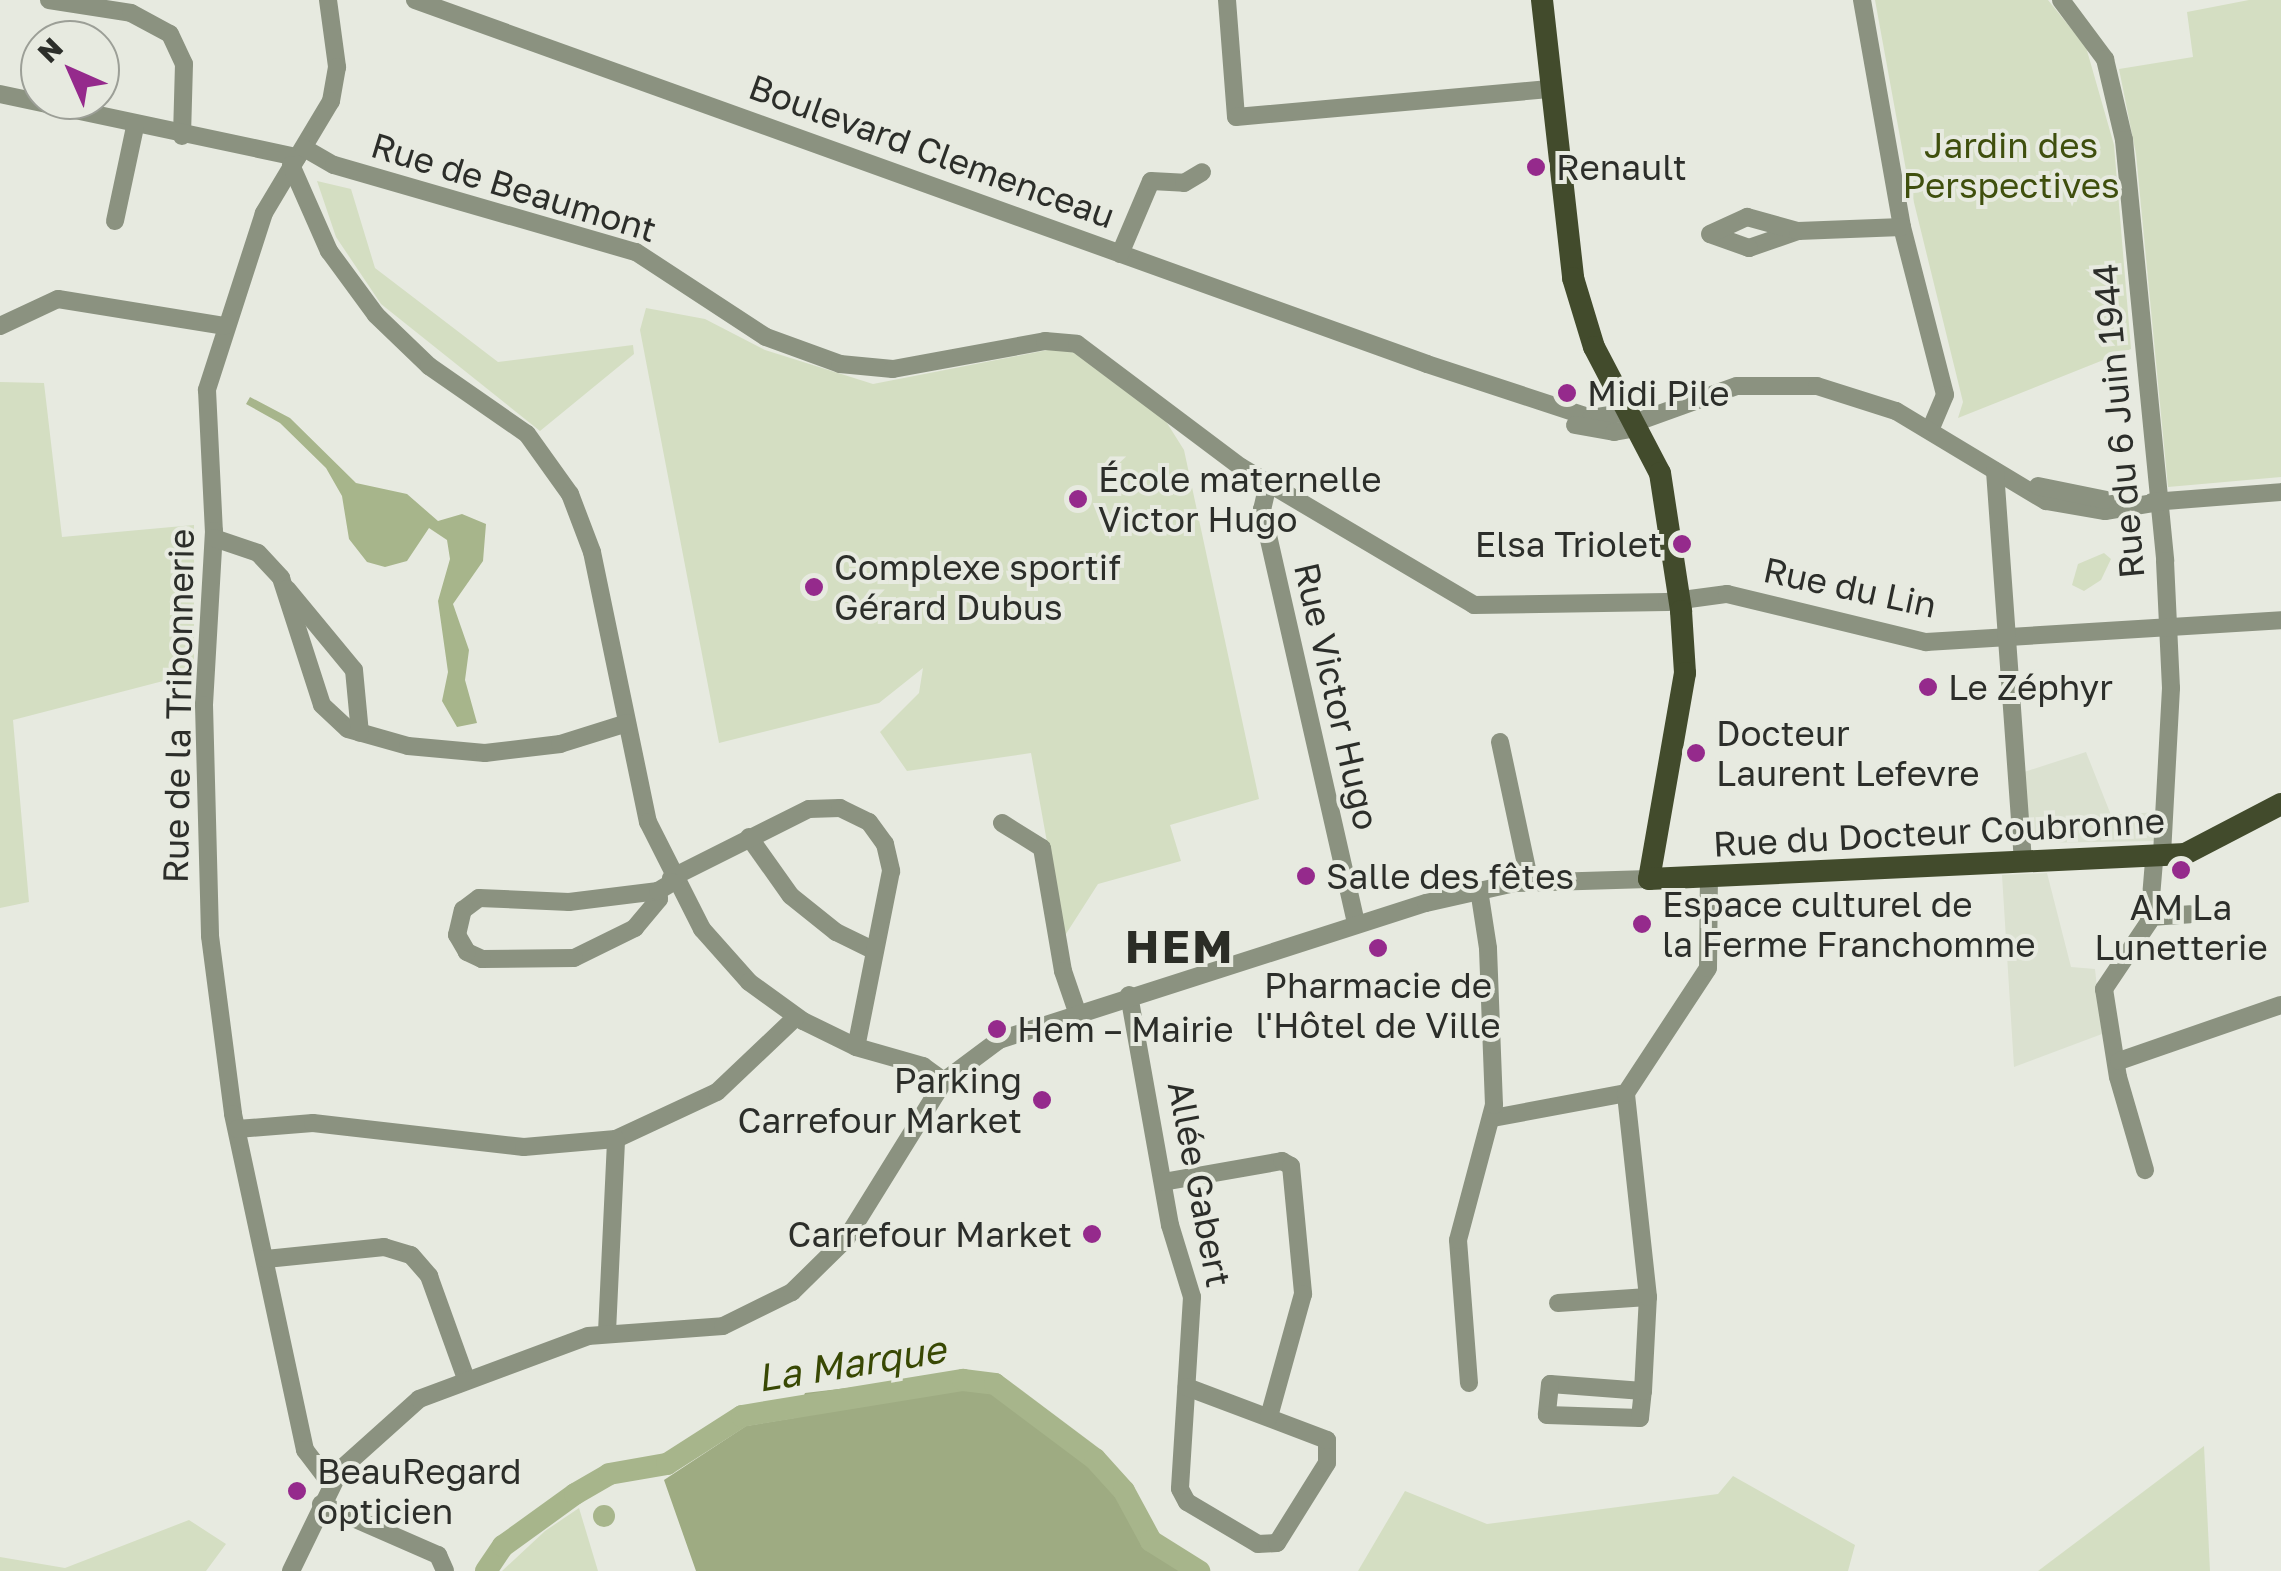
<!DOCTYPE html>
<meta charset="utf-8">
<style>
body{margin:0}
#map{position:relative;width:2281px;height:1571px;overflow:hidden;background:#e7eae0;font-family:"Golos Text",sans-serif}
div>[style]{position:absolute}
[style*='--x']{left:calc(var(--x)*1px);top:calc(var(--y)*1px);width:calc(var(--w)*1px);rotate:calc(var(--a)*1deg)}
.built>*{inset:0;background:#dbe1d0}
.green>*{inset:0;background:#d4dec2}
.forest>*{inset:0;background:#9eab82}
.water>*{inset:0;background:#a7b58b}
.round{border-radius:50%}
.river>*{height:22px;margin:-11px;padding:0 11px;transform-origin:11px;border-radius:11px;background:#a7b58b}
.minor>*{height:18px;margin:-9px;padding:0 9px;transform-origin:9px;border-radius:9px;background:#8b9280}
.major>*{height:22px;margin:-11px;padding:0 11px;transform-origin:11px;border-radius:11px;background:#424b2c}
.dots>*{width:28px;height:28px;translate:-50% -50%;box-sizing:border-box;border:5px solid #e7eae0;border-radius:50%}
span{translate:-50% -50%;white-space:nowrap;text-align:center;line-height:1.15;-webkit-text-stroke:8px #e7eae0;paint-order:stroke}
.park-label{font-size:35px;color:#3f4f0d}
.street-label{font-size:35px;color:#2c2e2a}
.poi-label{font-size:35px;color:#2c2e2a}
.left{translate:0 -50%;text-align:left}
.right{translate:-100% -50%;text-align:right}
.water-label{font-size:38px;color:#384803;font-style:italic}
.district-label{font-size:45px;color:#2b2d26;font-weight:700;letter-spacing:2.5px}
.north{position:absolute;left:20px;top:20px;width:100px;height:100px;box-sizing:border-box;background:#e7eae0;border:2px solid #9c9f97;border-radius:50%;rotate:315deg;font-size:28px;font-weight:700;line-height:40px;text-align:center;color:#2c2e2a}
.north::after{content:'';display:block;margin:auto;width:35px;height:45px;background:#952a8c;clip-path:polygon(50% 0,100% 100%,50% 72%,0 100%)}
</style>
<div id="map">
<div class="built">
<i style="clip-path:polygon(2086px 752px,2111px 815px,2158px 812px,2156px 841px,2026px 843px,2021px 773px)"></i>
<i style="clip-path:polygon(2047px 873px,2071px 967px,2095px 969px,2102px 1034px,2014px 1067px,2002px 875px)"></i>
</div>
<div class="green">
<i style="clip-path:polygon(1875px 0,2048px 0,2086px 47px,2114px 145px,2131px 349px,1958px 418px,1963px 402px,1906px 170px)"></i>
<i style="clip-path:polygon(2249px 0,2281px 0,2281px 477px,2168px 487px,2136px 154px,2119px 69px,2193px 57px,2187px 12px)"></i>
<i style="clip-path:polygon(317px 181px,351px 189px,375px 268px,498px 362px,633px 345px,634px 354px,540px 431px,381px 304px,336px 237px)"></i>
<i style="clip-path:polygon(646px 308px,705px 319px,765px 350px,873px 384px,1068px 346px,1162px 415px,1184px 450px,1259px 799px,1170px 825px,1181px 861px,1098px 884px,1064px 937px,1031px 753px,907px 771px,880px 732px,919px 693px,923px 668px,879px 703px,719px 743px,640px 330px)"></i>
<i style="clip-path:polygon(0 382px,44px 383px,62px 537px,194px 525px,194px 673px,13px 720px,29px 902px,0 908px)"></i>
<i style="clip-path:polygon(2104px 553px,2111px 559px,2101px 580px,2084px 591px,2072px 585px,2078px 564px)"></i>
<i style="clip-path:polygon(2204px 1446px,2210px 1571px,2038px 1571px)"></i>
<i style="clip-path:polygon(1733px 1476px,1855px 1545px,1848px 1571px,1358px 1571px,1405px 1491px,1487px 1524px,1718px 1494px)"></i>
<i style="clip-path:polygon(579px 1508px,598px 1571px,502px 1571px,545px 1531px)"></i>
<i style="clip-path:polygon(189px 1520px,226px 1544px,206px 1571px,0 1571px,0 1557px,65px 1568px)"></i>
</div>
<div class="forest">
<i style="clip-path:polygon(983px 1372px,1025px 1397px,1122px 1477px,1156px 1537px,1204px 1571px,696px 1571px,664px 1480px,746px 1426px,794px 1418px,805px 1393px)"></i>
</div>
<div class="water">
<i style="clip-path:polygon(250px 397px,290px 418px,356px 483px,407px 494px,438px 521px,462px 514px,486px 524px,483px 561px,453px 604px,469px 650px,465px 680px,477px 723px,457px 727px,442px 701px,448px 672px,438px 601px,450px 559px,447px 540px,429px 528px,407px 561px,385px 567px,367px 562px,349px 539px,342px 496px,326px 468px,280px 423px,246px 404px)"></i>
<i class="round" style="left:593px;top:1505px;width:22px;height:22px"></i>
</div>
<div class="river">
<i style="--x:486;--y:1571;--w:30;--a:-56"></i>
<i style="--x:503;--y:1546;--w:89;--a:-35.8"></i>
<i style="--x:575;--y:1494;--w:39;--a:-30"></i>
<i style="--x:609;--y:1474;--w:59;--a:-9.8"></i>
<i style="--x:667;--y:1464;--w:89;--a:-32.6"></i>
<i style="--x:742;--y:1416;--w:224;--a:-9.3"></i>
<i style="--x:963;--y:1380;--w:32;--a:7"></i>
<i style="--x:995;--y:1384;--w:125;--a:36.9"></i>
<i style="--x:1095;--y:1459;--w:43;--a:47.8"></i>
<i style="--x:1124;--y:1491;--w:57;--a:61.6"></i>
<i style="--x:1151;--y:1541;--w:57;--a:32"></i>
</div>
<div class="minor">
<i style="--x:49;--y:0;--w:83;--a:9"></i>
<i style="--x:131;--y:13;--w:44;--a:28.3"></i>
<i style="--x:170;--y:34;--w:33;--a:65"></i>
<i style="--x:184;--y:64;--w:72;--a:91.6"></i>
<i style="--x:328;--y:0;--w:68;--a:82.3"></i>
<i style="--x:337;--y:67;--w:35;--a:100"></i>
<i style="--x:331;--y:101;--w:131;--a:120.9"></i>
<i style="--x:264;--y:213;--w:186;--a:107.9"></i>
<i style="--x:207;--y:390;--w:141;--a:87.2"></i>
<i style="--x:214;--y:531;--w:174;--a:93.3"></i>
<i style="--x:204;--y:705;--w:231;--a:88.5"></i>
<i style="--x:210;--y:936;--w:179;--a:82.6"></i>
<i style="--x:233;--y:1114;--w:344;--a:77.9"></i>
<i style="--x:305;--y:1450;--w:43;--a:52.6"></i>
<i style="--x:415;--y:0;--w:1075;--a:19.78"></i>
<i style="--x:1427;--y:364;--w:173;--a:18.2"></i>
<i style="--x:1591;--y:418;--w:37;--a:-9"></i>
<i style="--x:1227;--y:0;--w:117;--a:85.6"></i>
<i style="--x:1236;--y:117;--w:314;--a:-5.1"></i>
<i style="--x:1862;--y:0;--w:230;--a:80"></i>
<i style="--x:1902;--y:227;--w:173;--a:75.6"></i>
<i style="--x:1945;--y:395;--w:38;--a:113"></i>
<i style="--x:2061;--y:0;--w:74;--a:53.3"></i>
<i style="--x:2105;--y:59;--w:83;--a:76.8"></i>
<i style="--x:2124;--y:140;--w:423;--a:84.4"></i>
<i style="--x:2165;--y:561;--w:127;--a:87.3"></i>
<i style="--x:2171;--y:688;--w:166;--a:93.1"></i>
<i style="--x:2162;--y:854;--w:11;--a:139"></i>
<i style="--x:2154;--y:861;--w:61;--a:94.7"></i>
<i style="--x:2149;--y:922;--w:81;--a:123.9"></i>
<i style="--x:2104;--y:989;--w:89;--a:81"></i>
<i style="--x:2118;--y:1077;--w:97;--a:73.8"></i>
<i style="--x:0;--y:94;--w:304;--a:12"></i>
<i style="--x:304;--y:148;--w:34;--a:30"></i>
<i style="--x:334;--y:165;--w:314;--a:16.1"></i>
<i style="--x:636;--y:252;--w:155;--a:33.2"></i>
<i style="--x:766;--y:337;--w:79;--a:20"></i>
<i style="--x:840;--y:364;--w:53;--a:5.4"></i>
<i style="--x:893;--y:369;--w:155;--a:-10.4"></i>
<i style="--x:1045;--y:341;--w:32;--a:5"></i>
<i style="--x:1077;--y:344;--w:205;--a:36.9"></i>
<i style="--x:1241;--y:467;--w:271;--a:30.6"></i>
<i style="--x:1474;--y:605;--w:193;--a:-0.9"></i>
<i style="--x:1667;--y:602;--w:61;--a:-7.6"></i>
<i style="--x:1727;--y:594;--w:205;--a:13.6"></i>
<i style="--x:1926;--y:642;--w:356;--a:-3.5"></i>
<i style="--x:291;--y:165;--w:94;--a:66.2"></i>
<i style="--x:329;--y:251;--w:79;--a:53.7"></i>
<i style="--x:376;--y:315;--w:74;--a:43.9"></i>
<i style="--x:429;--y:366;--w:119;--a:34.8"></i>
<i style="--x:527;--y:434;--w:74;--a:54.4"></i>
<i style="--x:570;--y:494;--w:62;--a:69.2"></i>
<i style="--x:592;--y:552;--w:276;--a:78.3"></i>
<i style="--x:648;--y:822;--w:120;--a:63.2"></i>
<i style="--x:702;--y:929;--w:71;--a:48.4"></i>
<i style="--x:749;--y:982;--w:67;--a:35.8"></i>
<i style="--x:803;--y:1021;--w:59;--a:26.1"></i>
<i style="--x:856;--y:1047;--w:70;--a:15.8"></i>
<i style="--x:923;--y:1066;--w:26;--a:36"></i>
<i style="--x:115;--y:221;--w:96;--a:-78"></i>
<i style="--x:1798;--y:231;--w:52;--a:160.9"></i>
<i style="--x:1749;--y:248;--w:41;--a:-160.3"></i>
<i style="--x:1710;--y:234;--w:41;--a:-24.7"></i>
<i style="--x:1747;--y:217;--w:53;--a:15.4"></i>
<i style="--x:1798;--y:231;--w:104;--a:-2.2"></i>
<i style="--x:1120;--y:254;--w:79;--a:-67"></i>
<i style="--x:1151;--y:181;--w:33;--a:3"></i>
<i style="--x:1184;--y:183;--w:21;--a:-31"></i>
<i style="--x:0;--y:326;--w:64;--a:-25"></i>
<i style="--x:58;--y:299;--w:168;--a:9.2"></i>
<i style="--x:1634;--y:423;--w:109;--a:-19.8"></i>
<i style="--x:1737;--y:386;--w:80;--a:0"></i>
<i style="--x:1817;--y:386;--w:83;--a:17.6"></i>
<i style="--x:1896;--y:411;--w:175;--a:31"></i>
<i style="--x:2046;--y:501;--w:60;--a:9.6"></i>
<i style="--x:2105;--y:511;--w:56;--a:-9.3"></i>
<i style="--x:1575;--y:425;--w:40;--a:10"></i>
<i style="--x:1614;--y:432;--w:23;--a:-10"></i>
<i style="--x:1995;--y:471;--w:392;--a:85.9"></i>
<i style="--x:1268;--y:484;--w:26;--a:103"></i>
<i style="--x:1262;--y:509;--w:426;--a:77.2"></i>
<i style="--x:2038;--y:486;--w:69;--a:11.6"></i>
<i style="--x:2152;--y:502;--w:129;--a:-4.4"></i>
<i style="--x:214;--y:538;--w:46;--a:18.8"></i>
<i style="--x:258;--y:553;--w:34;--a:47"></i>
<i style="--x:281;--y:578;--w:133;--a:72.1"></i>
<i style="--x:322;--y:705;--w:35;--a:43"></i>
<i style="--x:348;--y:729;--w:62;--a:15.8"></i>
<i style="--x:408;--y:746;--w:77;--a:5.2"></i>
<i style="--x:485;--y:753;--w:76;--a:-6.8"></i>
<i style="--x:560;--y:744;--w:70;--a:-17.4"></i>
<i style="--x:287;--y:589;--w:105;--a:50.4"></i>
<i style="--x:354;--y:670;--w:63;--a:84.6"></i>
<i style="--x:1500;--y:742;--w:144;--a:78"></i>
<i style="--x:1002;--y:823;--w:47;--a:32"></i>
<i style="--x:1042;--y:848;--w:125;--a:80.3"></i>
<i style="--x:1063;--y:971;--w:43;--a:71.1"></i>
<i style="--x:749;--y:837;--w:72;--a:54.6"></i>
<i style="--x:791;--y:896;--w:58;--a:38.7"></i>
<i style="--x:836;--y:932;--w:43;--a:26"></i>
<i style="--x:671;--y:878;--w:154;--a:-26.6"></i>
<i style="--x:809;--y:809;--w:31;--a:-2"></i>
<i style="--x:840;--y:808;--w:32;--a:26"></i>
<i style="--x:869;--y:822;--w:27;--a:54"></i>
<i style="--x:885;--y:844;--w:28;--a:77"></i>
<i style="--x:891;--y:871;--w:179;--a:101.2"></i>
<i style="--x:658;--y:891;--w:8;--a:83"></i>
<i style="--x:659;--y:899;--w:38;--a:130"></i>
<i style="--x:635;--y:928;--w:68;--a:153.8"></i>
<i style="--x:574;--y:958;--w:92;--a:179.4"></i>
<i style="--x:482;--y:959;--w:17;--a:-155"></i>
<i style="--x:467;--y:952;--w:20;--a:-120"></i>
<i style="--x:457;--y:935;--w:26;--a:-77"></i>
<i style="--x:463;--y:910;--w:20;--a:-37"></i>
<i style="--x:479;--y:898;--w:90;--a:2.5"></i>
<i style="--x:569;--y:902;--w:90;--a:-7"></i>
<i style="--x:658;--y:891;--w:17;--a:-31"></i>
<i style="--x:2151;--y:917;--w:39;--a:-4"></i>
<i style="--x:1129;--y:995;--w:234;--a:79.9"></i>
<i style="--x:1170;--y:1225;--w:75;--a:73"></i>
<i style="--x:1192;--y:1297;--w:192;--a:93.6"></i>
<i style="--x:1180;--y:1489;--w:15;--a:62"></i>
<i style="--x:1187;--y:1502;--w:82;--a:30.6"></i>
<i style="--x:1258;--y:1544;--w:19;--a:-3"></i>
<i style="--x:1277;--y:1543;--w:94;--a:-58"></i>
<i style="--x:1327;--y:1463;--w:23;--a:-90"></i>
<i style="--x:1327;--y:1440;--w:150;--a:-159.3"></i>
<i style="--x:2119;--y:1061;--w:171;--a:-19.1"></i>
<i style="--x:1493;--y:1118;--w:135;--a:-10.6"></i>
<i style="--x:237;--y:1129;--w:76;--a:-4.5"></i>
<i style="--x:313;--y:1123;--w:212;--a:6.5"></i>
<i style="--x:524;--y:1147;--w:92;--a:-5"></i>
<i style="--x:616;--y:1139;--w:111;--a:-25"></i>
<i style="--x:717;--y:1092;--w:109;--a:-43.5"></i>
<i style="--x:1163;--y:1182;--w:121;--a:-10"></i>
<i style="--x:1282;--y:1161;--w:10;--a:29"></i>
<i style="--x:1291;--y:1166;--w:129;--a:84.6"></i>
<i style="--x:1303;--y:1294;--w:128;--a:105.5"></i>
<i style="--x:266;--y:1259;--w:119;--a:-5.8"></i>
<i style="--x:384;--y:1247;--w:28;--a:17"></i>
<i style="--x:411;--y:1255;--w:28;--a:49"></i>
<i style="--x:429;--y:1276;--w:109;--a:70.2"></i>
<i style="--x:1558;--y:1303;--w:90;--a:-3.8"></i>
<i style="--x:607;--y:1332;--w:193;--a:-87.3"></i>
<i style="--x:1469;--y:1383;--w:143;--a:-94.4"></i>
<i style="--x:1458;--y:1240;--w:140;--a:-75.1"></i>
<i style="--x:1494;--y:1105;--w:157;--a:-92.2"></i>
<i style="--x:1488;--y:948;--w:59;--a:-98.8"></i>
<i style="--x:1643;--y:1391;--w:93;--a:-175.7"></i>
<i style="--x:1550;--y:1384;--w:31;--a:96"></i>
<i style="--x:1547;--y:1415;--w:93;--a:1.8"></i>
<i style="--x:1640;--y:1418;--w:27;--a:-84"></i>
<i style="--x:1643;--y:1391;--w:94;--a:-87"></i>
<i style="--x:1648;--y:1297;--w:205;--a:-96.2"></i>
<i style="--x:1626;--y:1093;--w:149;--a:-56.7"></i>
<i style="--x:1708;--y:968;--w:89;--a:-89.4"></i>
<i style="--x:321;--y:1504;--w:128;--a:23.6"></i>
<i style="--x:438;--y:1555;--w:17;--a:66"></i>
<i style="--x:291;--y:1571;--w:112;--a:-64.1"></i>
<i style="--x:340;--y:1470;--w:106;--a:-41.9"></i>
<i style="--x:419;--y:1399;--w:180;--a:-20.4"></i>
<i style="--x:588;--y:1336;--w:135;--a:-4.2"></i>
<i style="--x:723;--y:1326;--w:77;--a:-26.2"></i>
<i style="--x:792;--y:1292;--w:76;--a:-44.5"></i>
<i style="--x:846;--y:1239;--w:186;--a:-58.2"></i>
<i style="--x:944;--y:1081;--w:69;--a:-36.7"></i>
<i style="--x:999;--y:1040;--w:448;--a:-17.8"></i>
<i style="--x:1426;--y:903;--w:91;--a:-12.7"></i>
<i style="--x:1515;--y:883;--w:134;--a:-1.7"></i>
</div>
<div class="major">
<i style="--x:1542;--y:0;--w:280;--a:83.6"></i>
<i style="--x:1573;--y:278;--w:72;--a:73.1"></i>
<i style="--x:1594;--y:347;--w:142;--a:62.4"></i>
<i style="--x:1660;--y:473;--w:140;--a:81.3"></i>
<i style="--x:1681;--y:611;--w:62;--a:86.3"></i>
<i style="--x:1685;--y:673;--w:209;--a:99.9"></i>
<i style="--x:1649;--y:879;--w:537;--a:-2.67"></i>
<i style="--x:2185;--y:854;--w:108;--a:-27.5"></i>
</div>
<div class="dots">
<i style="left:1536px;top:167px;background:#952a8c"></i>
<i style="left:1567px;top:393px;background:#952a8c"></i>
<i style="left:1078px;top:499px;background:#952a8c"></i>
<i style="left:1682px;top:544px;background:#952a8c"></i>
<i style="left:814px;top:587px;background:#952a8c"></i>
<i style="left:1928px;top:687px;background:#952a8c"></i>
<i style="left:1696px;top:753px;background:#952a8c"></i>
<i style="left:2181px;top:870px;background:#952a8c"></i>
<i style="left:1306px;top:876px;background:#952a8c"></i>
<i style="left:1642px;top:924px;background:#952a8c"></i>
<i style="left:1378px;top:948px;background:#952a8c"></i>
<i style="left:997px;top:1029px;background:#952a8c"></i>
<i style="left:1042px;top:1100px;background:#952a8c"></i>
<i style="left:1092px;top:1234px;background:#952a8c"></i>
<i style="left:297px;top:1491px;background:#952a8c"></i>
</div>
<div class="park-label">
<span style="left:2011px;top:165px">Jardin des<br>Perspectives</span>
</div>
<div class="street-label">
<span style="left:932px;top:151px;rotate:20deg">Boulevard Clemenceau</span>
<span style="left:514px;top:187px;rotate:17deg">Rue de Beaumont</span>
<span style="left:2118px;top:421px;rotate:-95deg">Rue du 6 Juin 1944</span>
<span style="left:1850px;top:587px;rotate:12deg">Rue du Lin</span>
<span style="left:1337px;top:696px;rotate:77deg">Rue Victor Hugo</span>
<span style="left:178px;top:706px;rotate:-89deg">Rue de la Tribonnerie</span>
<span style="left:1939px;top:832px;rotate:-3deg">Rue du Docteur Coubronne</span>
<span style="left:1200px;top:1184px;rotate:79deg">Allée Gabert</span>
</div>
<div class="poi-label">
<span class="left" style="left:1556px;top:167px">Renault</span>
<span class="left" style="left:1587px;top:393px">Midi Pile</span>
<span class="left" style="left:1098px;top:499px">École maternelle<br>Victor Hugo</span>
<span class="right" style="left:1662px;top:544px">Elsa Triolet</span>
<span class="left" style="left:834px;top:587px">Complexe sportif<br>Gérard Dubus</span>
<span class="left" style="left:1948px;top:687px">Le Zéphyr</span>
<span class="left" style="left:1716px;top:753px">Docteur<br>Laurent Lefevre</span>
<span class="left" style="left:1326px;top:876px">Salle des fêtes</span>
<span class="left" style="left:1662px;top:924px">Espace culturel de<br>la Ferme Franchomme</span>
<span style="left:2181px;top:927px">AM La<br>Lunetterie</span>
<span style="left:1378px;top:1005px">Pharmacie de<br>l'Hôtel de Ville</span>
<span class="left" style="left:1017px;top:1029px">Hem – Mairie</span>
<span class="right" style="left:1022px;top:1100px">Parking<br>Carrefour Market</span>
<span class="right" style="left:1072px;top:1234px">Carrefour Market</span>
<span class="left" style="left:317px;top:1491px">BeauRegard<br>opticien</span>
</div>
<div class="water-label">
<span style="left:851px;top:1363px;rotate:-9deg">La Marque</span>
</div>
<div class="district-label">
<span style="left:1180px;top:947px">HEM</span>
</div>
<div class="north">N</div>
</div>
